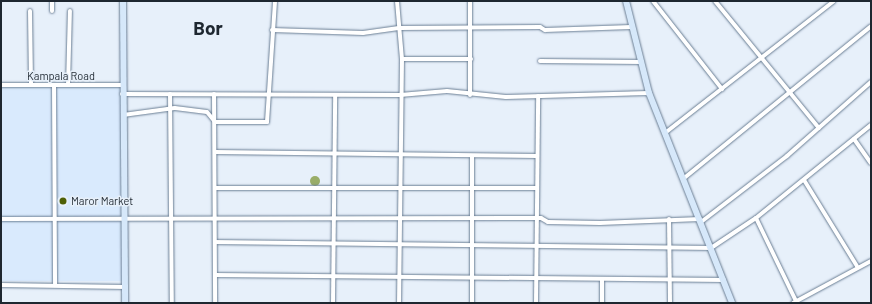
<!DOCTYPE html>
<style>
body{margin:0}
#map{position:relative;width:872px;height:304px;overflow:hidden;background:#e7f0fa;font-family:Barlow,sans-serif}
div>[style]{position:absolute}
[style*='--x']{left:calc(var(--x)*1px);top:calc(var(--y)*1px);width:calc(var(--w)*1px);rotate:calc(var(--a)*1deg)}
.built>*{inset:0;background:#d9eafd}
.water>*{inset:0;background:#99ad68}
.round{border-radius:50%}
.roads{filter:drop-shadow(0 0 1px #6a7e94) drop-shadow(0 0 1px #6a7e94)}
.street>*{height:4px;margin:-2px;padding:0 2px;transform-origin:2px;border-radius:2px;background:#fff}
.secondary>*{height:6px;margin:-3px;padding:0 3px;transform-origin:3px;border-radius:3px;background:#d6e8fa}
.dots>*{width:11px;height:11px;translate:-50% -50%;box-sizing:border-box;border:2px solid #e7f0fa;border-radius:50%}
span{translate:-50% -50%;white-space:nowrap;text-align:center;line-height:1.15;-webkit-text-stroke:3px #e7f0fa;paint-order:stroke}
.street-label{font-size:11px;color:#1e2730}
.poi-label{font-size:11px;color:#1e2730}
.left{translate:0 -50%;text-align:left}
.town-label{font-size:19px;color:#1e2730;font-weight:700}
.frame{position:absolute;inset:0;border:2px solid #1e2730;pointer-events:none}
</style>
<div id="map">
<div class="built">
<i style="clip-path:polygon(1px 86px,122px 87px,127px 281px,1px 281px)"></i>
</div>
<div class="water">
<i class="round" style="left:310px;top:176px;width:10px;height:10px"></i>
</div>
<div class="roads">
<div class="street">
<i style="--x:397;--y:1;--w:58;--a:85.1"></i>
<i style="--x:402;--y:59;--w:244;--a:90.7"></i>
<i style="--x:470;--y:1;--w:94;--a:90"></i>
<i style="--x:653;--y:1;--w:112;--a:51.9"></i>
<i style="--x:715;--y:1;--w:164;--a:50.7"></i>
<i style="--x:30;--y:11;--w:74;--a:89.2"></i>
<i style="--x:52;--y:11;--w:10;--a:-90"></i>
<i style="--x:272;--y:30;--w:91;--a:1.9"></i>
<i style="--x:363;--y:33;--w:36;--a:-8"></i>
<i style="--x:399;--y:28;--w:141;--a:-0.4"></i>
<i style="--x:540;--y:27;--w:6;--a:31"></i>
<i style="--x:545;--y:30;--w:86;--a:-2"></i>
<i style="--x:402;--y:59;--w:69;--a:0"></i>
<i style="--x:540;--y:61;--w:102;--a:0.6"></i>
<i style="--x:1;--y:85;--w:121;--a:0"></i>
<i style="--x:54;--y:85;--w:200;--a:89.7"></i>
<i style="--x:68;--y:85;--w:74;--a:-88.5"></i>
<i style="--x:122;--y:94;--w:278;--a:0.2"></i>
<i style="--x:400;--y:95;--w:47;--a:-4.9"></i>
<i style="--x:447;--y:91;--w:59;--a:5.8"></i>
<i style="--x:506;--y:97;--w:143;--a:-1.6"></i>
<i style="--x:170;--y:94;--w:209;--a:89.5"></i>
<i style="--x:214;--y:94;--w:209;--a:89.7"></i>
<i style="--x:123;--y:115;--w:52;--a:-7.7"></i>
<i style="--x:175;--y:108;--w:32;--a:7"></i>
<i style="--x:207;--y:112;--w:13;--a:51"></i>
<i style="--x:215;--y:122;--w:52;--a:0"></i>
<i style="--x:267;--y:122;--w:121;--a:-86.2"></i>
<i style="--x:665;--y:133;--w:214;--a:-38"></i>
<i style="--x:854;--y:139;--w:29;--a:55"></i>
<i style="--x:215;--y:152;--w:322;--a:0.7"></i>
<i style="--x:683;--y:179;--w:242;--a:-39.1"></i>
<i style="--x:804;--y:180;--w:101;--a:58.4"></i>
<i style="--x:215;--y:188;--w:322;--a:0"></i>
<i style="--x:756;--y:218;--w:92;--a:64.3"></i>
<i style="--x:1;--y:219;--w:540;--a:-0.11"></i>
<i style="--x:541;--y:218;--w:8;--a:30"></i>
<i style="--x:548;--y:222;--w:52;--a:1.1"></i>
<i style="--x:600;--y:223;--w:100;--a:-2.3"></i>
<i style="--x:669;--y:219;--w:84;--a:89.3"></i>
<i style="--x:701;--y:222;--w:108;--a:-37.5"></i>
<i style="--x:787;--y:156;--w:112;--a:-41.4"></i>
<i style="--x:215;--y:242;--w:496;--a:0.7"></i>
<i style="--x:711;--y:248;--w:54;--a:-33.7"></i>
<i style="--x:756;--y:218;--w:148;--a:-39"></i>
<i style="--x:215;--y:275;--w:509;--a:0.56"></i>
<i style="--x:602;--y:279;--w:24;--a:90"></i>
<i style="--x:1;--y:285;--w:125;--a:0.9"></i>
<i style="--x:333;--y:303;--w:207;--a:-89.4"></i>
<i style="--x:472;--y:303;--w:147;--a:-90"></i>
<i style="--x:536;--y:303;--w:207;--a:-89.4"></i>
<i style="--x:793;--y:303;--w:89;--a:-28.3"></i>
</div>
<div class="secondary">
<i style="--x:123;--y:1;--w:302;--a:89.6"></i>
<i style="--x:626;--y:1;--w:95;--a:76"></i>
<i style="--x:649;--y:93;--w:226;--a:68.4"></i>
</div>
</div>
<div class="dots">
<i style="left:63px;top:201px;background:#4e6006"></i>
</div>
<div class="street-label">
<span style="left:61px;top:76px">Kampala Road</span>
</div>
<div class="poi-label">
<span class="left" style="left:71px;top:201px">Maror Market</span>
</div>
<div class="town-label">
<span style="left:208px;top:28px">Bor</span>
</div>
<div class="frame"></div>
</div>
